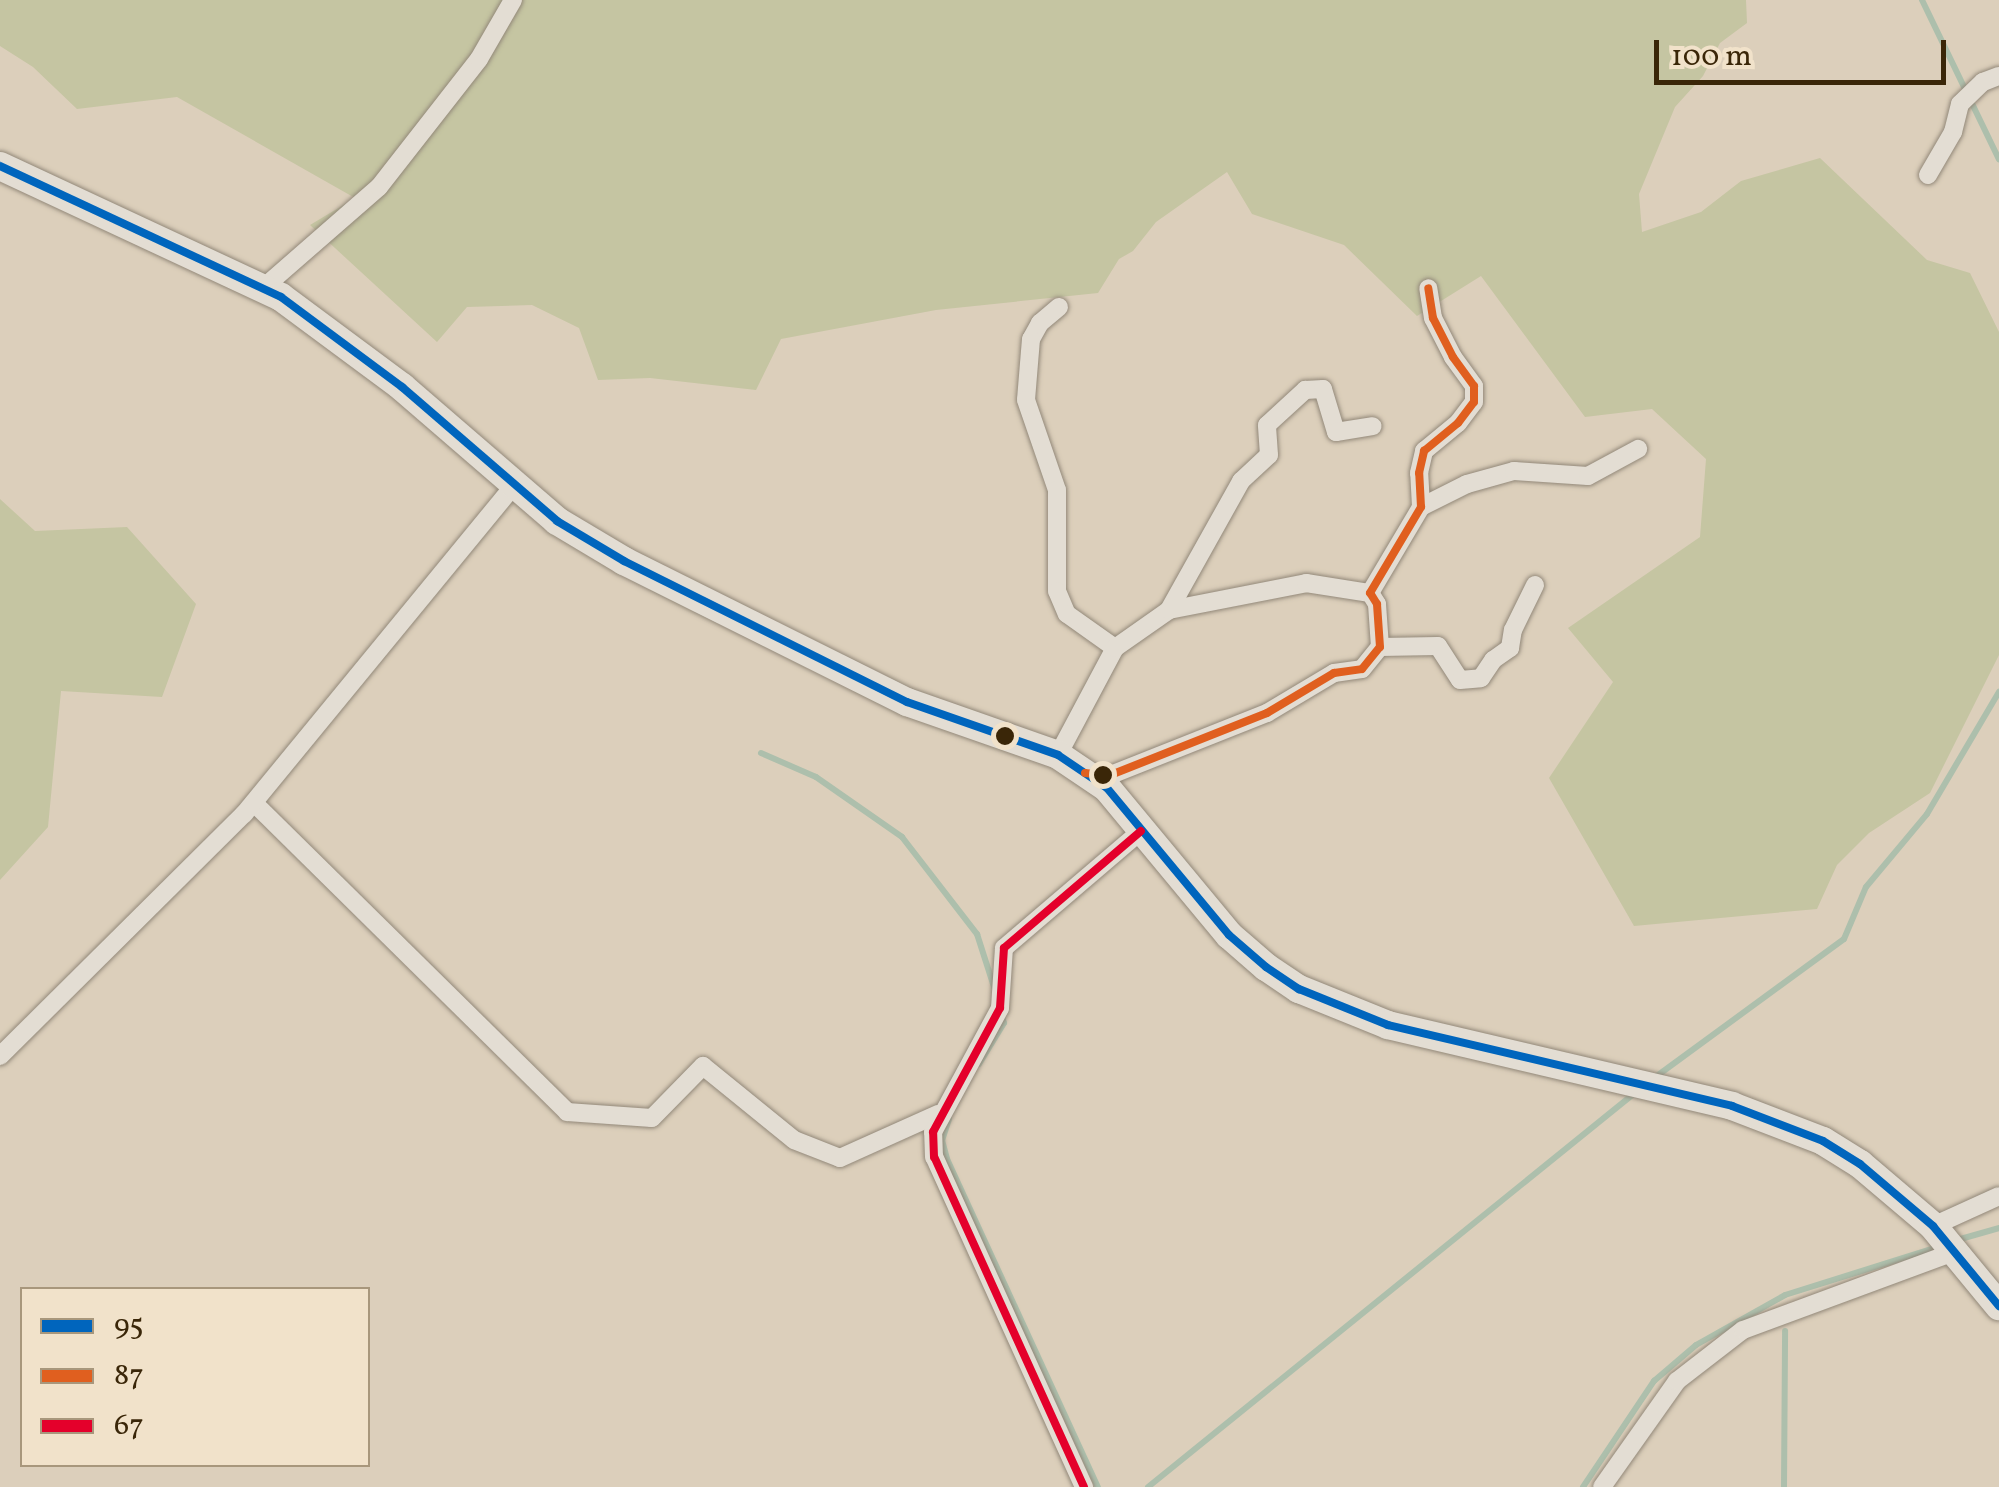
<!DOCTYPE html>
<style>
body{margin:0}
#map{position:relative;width:1999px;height:1487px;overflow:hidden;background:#dccfbb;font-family:Vollkorn,serif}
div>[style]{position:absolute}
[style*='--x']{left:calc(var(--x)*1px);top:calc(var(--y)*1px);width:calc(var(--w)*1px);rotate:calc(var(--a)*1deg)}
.green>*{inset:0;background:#c5c5a2}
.stream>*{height:6px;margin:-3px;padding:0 3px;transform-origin:3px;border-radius:3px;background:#adbfac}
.roads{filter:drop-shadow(0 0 2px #928879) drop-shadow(0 0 2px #928879)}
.street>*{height:18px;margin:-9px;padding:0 9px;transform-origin:9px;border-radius:9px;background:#e3ddd3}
.secondary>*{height:28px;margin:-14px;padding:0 14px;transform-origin:14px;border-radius:14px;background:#e3ddd3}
.bus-1>*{height:8px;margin:-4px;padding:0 4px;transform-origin:4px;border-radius:4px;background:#0065bd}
.bus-2>*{height:8px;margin:-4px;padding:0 4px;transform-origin:4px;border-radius:4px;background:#e05f1f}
.bus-3>*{height:8px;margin:-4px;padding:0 4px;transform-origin:4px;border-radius:4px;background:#e4002b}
.dots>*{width:28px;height:28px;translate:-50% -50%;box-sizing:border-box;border:5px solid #f1e2ca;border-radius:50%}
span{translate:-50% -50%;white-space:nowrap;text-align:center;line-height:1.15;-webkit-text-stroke:8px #f1e2ca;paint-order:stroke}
.legend{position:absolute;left:20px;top:1287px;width:350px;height:180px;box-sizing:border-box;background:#f1e2ca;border:2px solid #a8977c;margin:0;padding:12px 18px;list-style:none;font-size:30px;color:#3a2608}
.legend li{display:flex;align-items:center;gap:20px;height:50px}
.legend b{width:50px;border:2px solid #a8977c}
.scale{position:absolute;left:1654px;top:40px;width:292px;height:45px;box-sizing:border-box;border:5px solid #3a2608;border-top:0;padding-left:12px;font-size:30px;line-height:35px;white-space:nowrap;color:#3a2608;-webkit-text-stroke:8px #f1e2ca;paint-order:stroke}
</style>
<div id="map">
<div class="green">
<i style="clip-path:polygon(0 0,1746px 0,1747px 23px,1720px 43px,1703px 76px,1675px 107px,1639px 194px,1642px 232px,1701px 212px,1741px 181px,1820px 158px,1927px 260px,1970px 273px,1999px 332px,1999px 655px,1930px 793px,1869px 833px,1837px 865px,1817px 909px,1634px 926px,1549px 778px,1613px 682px,1568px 628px,1700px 537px,1706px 459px,1652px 409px,1585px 417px,1481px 276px,1417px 316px,1344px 245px,1252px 214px,1227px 172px,1156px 222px,1133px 251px,1119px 259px,1098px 293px,936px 310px,781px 339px,756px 390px,650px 378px,598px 380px,579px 328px,532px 305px,467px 307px,437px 342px,310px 225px,355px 198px,177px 97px,77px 109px,33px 67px,0 46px)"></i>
<i style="clip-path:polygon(0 499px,35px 531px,127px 527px,196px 604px,162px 697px,61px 691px,48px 827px,0 880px)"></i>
</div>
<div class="stream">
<i style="--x:1922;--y:0;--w:177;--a:64.2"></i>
<i style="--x:761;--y:753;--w:60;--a:23.6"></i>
<i style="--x:816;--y:777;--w:105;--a:34.9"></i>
<i style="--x:902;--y:837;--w:123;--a:52.3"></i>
<i style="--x:977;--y:934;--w:56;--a:72.2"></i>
<i style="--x:979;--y:1064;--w:48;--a:-58.6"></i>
<i style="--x:1004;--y:1023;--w:9;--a:-108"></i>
<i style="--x:1654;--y:1078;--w:235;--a:-36.2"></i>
<i style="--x:1844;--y:939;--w:56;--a:-67.1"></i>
<i style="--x:1866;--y:887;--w:95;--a:-50.1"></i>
<i style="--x:1927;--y:814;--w:142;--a:-59.5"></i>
<i style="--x:949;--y:1119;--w:22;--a:108"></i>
<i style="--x:942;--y:1140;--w:20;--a:75"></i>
<i style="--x:947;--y:1159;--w:361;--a:65.3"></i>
<i style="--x:1957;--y:1240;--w:44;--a:-15.9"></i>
<i style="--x:1148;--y:1487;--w:628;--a:-38.99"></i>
<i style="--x:1583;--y:1487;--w:128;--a:-56.2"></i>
<i style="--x:1654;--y:1381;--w:55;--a:-40.6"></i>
<i style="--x:1696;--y:1345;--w:102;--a:-29.3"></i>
<i style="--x:1785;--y:1295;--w:164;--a:-17.4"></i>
<i style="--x:1784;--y:1487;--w:156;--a:-89.6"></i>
</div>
<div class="roads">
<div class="street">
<i style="--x:1928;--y:175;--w:50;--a:-59.8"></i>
<i style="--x:1953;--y:132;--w:29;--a:-76"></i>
<i style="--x:1960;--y:104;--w:32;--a:-44"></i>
<i style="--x:1983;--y:82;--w:17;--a:-21"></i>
<i style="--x:262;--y:289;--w:155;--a:-41.1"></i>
<i style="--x:379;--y:187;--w:162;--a:-52"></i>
<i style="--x:479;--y:59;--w:68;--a:-60"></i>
<i style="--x:1059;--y:307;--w:25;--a:140"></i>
<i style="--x:1040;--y:323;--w:18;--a:119"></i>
<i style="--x:1031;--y:339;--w:61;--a:94.7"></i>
<i style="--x:1026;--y:400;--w:95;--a:71"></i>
<i style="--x:1057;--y:490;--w:101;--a:90"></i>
<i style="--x:1057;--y:591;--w:25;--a:67"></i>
<i style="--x:1067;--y:614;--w:59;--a:35.3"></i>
<i style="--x:1421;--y:507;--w:51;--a:-26.6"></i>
<i style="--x:1467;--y:484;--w:49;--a:-15.5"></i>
<i style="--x:1514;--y:471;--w:74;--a:3.9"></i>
<i style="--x:1588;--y:476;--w:57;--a:-28.4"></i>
<i style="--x:1169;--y:610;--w:148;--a:-60.8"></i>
<i style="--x:1241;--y:481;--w:38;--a:-43"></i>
<i style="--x:1269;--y:455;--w:30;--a:-94"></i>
<i style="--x:1267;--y:425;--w:52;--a:-42.6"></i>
<i style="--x:1305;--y:390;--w:18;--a:-3"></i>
<i style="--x:1323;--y:389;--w:45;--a:73.2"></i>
<i style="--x:1336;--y:432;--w:37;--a:-9"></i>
<i style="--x:1380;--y:647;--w:58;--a:-1"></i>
<i style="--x:1438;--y:646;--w:40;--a:57.1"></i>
<i style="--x:1460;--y:680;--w:21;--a:-5"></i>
<i style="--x:1481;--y:678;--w:22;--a:-56"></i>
<i style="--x:1493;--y:660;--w:21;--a:-35"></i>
<i style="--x:1510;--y:648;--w:18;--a:-81"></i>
<i style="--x:1513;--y:630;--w:50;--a:-63.9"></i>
<i style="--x:1058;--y:755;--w:121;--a:-62"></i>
<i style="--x:1115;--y:648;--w:66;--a:-35.1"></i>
<i style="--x:1169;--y:610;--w:140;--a:-11.1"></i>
<i style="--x:1306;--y:583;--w:65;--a:8.9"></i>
<i style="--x:1089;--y:773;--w:19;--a:9"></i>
<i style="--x:1108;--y:776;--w:171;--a:-21.6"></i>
<i style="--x:1267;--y:713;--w:78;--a:-30.8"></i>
<i style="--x:1334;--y:673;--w:28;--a:-8"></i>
<i style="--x:1362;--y:669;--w:28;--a:-51"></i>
<i style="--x:1380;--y:647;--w:43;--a:-94"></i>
<i style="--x:1377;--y:604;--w:13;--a:-122"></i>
<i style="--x:1370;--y:593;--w:100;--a:-59.3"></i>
<i style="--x:1421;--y:507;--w:34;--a:-93"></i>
<i style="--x:1419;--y:473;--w:23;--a:-77"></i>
<i style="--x:1424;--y:451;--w:44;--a:-39.5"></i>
<i style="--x:1458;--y:423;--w:26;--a:-53"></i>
<i style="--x:1474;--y:402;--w:16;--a:-90"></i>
<i style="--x:1474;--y:386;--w:36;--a:-126"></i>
<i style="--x:1453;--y:357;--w:44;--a:-117.1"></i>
<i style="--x:1433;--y:318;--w:30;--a:-99"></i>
<i style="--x:254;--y:803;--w:440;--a:44.6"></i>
<i style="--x:567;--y:1112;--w:85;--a:4"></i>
<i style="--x:652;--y:1118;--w:73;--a:-45.6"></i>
<i style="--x:703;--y:1066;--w:117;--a:39.1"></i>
<i style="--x:794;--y:1140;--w:49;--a:21.4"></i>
<i style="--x:840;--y:1158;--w:107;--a:-24.2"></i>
<i style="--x:0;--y:1056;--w:344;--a:-44.8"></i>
<i style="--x:244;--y:814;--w:424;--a:-50.6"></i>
<i style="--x:1933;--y:1226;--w:72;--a:-24.4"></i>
<i style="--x:1084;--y:1487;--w:362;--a:-114.4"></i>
<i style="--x:934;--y:1157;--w:25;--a:-92"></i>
<i style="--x:933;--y:1132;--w:141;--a:-61.6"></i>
<i style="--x:1000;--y:1008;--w:60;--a:-86.2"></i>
<i style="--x:1004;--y:948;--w:180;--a:-40.5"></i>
<i style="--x:1602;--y:1487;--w:130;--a:-54.7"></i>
<i style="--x:1677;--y:1381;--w:83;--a:-37.7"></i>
<i style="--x:1743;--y:1330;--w:225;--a:-20.3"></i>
</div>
<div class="secondary">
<i style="--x:0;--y:166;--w:310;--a:25"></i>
<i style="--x:281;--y:297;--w:151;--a:36.6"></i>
<i style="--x:402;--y:387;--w:205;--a:40.8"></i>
<i style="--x:557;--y:521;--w:78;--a:30.8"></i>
<i style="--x:624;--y:561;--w:316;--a:26.5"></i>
<i style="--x:907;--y:702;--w:160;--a:19.3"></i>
<i style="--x:1058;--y:755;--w:59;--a:34"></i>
<i style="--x:1107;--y:788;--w:191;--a:50.3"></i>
<i style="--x:1229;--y:935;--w:49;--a:40.9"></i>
<i style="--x:1266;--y:967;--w:40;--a:34"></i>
<i style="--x:1299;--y:989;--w:96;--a:22"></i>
<i style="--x:1388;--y:1025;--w:353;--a:13.2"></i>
<i style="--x:1732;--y:1106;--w:97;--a:21"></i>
<i style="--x:1823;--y:1141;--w:44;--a:31.9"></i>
<i style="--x:1860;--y:1164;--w:96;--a:40.3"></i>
<i style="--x:1933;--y:1226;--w:104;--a:50.5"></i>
</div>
</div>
<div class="bus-1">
<i style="--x:0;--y:166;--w:310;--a:25"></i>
<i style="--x:281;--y:297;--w:151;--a:36.6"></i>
<i style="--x:402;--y:387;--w:205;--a:40.8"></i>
<i style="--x:557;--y:521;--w:78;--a:30.8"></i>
<i style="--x:624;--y:561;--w:316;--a:26.5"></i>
<i style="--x:907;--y:702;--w:160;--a:19.3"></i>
<i style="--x:1058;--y:755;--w:59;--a:34"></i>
<i style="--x:1107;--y:788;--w:191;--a:50.3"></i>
<i style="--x:1229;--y:935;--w:49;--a:40.9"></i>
<i style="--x:1266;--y:967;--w:40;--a:34"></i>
<i style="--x:1299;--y:989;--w:96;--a:22"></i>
<i style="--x:1388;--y:1025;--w:353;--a:13.2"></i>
<i style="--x:1732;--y:1106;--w:97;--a:21"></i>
<i style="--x:1823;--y:1141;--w:44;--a:31.9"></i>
<i style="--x:1860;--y:1164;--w:96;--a:40.3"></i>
<i style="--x:1933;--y:1226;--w:104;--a:50.5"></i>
</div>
<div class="bus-2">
<i style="--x:1085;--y:773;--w:23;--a:7"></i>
<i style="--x:1108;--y:776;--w:171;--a:-21.6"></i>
<i style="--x:1267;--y:713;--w:78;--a:-30.8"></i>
<i style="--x:1334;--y:673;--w:28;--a:-8"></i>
<i style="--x:1362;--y:669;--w:28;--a:-51"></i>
<i style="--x:1380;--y:647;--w:43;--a:-94"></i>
<i style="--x:1377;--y:604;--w:13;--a:-122"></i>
<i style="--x:1370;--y:593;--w:100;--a:-59.3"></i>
<i style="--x:1421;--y:507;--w:34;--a:-93"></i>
<i style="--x:1419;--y:473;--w:23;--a:-77"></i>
<i style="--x:1424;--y:451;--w:44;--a:-39.5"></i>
<i style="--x:1458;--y:423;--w:26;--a:-53"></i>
<i style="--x:1474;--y:402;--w:16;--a:-90"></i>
<i style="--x:1474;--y:386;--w:36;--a:-126"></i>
<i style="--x:1453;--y:357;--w:44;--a:-117.1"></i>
<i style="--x:1433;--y:318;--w:30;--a:-99"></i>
</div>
<div class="bus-3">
<i style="--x:1084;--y:1487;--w:362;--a:-114.4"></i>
<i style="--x:934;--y:1157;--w:25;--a:-92"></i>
<i style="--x:933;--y:1132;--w:141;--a:-61.6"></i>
<i style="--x:1000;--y:1008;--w:60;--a:-86.2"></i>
<i style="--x:1004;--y:948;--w:180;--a:-40.5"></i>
</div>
<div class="dots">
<i style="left:1005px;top:736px;background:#3a2608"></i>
<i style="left:1103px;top:775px;background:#3a2608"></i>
</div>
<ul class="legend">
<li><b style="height:12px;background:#0065bd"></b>95</li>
<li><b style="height:12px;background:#e05f1f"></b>87</li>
<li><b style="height:12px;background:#e4002b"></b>67</li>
</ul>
<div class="scale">100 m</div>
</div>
